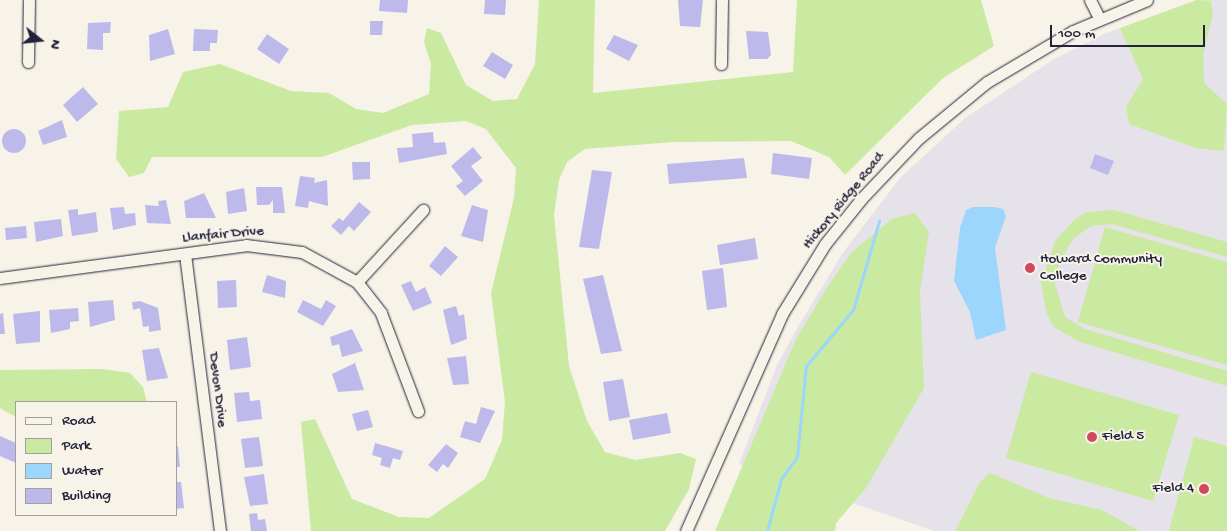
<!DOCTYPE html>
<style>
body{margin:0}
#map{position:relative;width:1227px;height:531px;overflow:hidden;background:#f7f3e8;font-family:"Gochi Hand",sans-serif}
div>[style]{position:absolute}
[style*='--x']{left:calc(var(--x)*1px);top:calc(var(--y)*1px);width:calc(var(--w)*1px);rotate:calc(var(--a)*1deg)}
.built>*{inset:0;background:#e6e2e9}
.green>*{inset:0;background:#cae9a1}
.water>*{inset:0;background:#9cd6fc}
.stream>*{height:3px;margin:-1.5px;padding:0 1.5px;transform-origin:1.5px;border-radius:1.5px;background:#9cd6fc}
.building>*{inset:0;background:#beb9eb}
.round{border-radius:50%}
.roads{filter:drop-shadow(0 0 1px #22223b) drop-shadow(0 0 1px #22223b)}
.minor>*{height:11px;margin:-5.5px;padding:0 5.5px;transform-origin:5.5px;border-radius:5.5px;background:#f7f3e8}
.dots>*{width:14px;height:14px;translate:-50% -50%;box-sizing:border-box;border:2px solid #f7f3e8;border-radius:50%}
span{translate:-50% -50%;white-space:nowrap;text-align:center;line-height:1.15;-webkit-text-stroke:4px #f7f3e8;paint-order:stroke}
.street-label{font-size:15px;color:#22223b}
.poi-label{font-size:15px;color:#22223b}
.left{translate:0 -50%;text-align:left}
.right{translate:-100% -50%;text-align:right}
.legend{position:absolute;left:15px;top:401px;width:162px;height:115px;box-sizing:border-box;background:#f7f3e8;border:1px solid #a29fa3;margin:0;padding:6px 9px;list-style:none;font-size:15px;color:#22223b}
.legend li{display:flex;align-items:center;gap:10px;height:25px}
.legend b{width:25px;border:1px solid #a29fa3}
.north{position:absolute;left:15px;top:15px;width:50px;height:50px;-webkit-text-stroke:4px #f7f3e8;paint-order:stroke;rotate:106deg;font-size:14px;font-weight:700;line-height:20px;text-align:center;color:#22223b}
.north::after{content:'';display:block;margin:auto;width:18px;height:22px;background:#22223b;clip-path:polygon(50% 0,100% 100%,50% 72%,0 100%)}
.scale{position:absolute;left:1050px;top:25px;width:155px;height:22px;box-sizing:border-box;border:2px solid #22223b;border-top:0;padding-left:6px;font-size:15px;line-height:18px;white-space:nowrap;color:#22223b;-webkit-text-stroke:4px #f7f3e8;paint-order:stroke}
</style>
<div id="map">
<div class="built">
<i style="clip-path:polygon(1197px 0,1227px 0,1227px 531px,934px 531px,739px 464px,777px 365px,799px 325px,842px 254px,900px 178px,965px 118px,1054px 59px,1104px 34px)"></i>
</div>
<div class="green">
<i style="clip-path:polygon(539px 0,595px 0,593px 93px,793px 72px,797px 0,981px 0,994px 46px,943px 78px,845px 175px,829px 157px,791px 141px,673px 142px,585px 149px,567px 162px,559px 180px,554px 215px,569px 366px,587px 421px,605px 452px,635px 460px,680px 453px,696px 459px,689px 489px,665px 531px,311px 531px,301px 422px,315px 419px,352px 499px,399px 517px,429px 518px,485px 479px,502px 440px,505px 402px,491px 293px,514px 198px,516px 168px,486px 129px,466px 121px,412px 125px,322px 157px,152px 157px,144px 173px,129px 177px,116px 159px,119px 111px,168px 107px,183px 72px,220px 64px,291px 91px,329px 93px,356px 109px,383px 113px,429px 94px,431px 64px,424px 42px,427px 28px,441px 33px,466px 85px,493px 101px,517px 99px,535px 64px)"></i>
<i style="clip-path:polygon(1197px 0,1211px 1px,1213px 14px,1203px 55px,1204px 83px,1227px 104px,1224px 151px,1196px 148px,1129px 124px,1126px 107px,1143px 79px,1120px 28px)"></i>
<i style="clip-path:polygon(1114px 210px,1227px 242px,1227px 257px,1112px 224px,1091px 226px,1074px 238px,1060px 261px,1055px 284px,1065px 317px,1085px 329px,1227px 371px,1227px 386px,1080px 342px,1054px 327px,1047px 314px,1041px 283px,1055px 241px,1076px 218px,1088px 212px)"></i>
<i style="clip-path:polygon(915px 213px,929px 232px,920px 290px,924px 388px,866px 488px,836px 523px,835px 531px,715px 531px,796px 339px,828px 286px,851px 253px,892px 219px)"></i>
<i style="clip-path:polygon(1105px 227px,1227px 262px,1227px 365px,1078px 322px)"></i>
<i style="clip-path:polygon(102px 369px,130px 373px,143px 387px,147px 402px,16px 402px,16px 417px,0 408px,0 370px)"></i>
<i style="clip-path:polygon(1031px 372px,1179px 415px,1153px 501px,1006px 458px)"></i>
<i style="clip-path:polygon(1194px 437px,1227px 446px,1227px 531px,1169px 531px)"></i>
<i style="clip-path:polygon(990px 473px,1049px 498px,1102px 510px,1139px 531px,955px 531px,980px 482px)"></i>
</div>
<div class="water">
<i style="clip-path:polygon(973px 207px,994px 207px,1003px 209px,1006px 216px,995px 248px,1006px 330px,976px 340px,970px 312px,954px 281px,960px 228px,966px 210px)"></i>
</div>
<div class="stream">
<i style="--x:767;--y:531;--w:54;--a:-74.9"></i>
<i style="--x:781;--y:479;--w:27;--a:-54"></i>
<i style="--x:797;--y:457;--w:91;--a:-84.4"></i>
<i style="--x:806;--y:366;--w:73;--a:-50"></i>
<i style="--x:853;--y:310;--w:93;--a:-73.7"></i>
</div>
<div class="building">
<i style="clip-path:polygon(380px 0,408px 0,407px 13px,379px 11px)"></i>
<i style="clip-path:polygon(485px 0,506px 0,505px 15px,484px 14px)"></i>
<i style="clip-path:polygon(678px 0,703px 0,700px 27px,680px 26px)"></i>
<i style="clip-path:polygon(370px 21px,383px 21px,382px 35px,370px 35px)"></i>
<i style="clip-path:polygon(111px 22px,110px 33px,103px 33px,103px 50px,87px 49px,88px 23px)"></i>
<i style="clip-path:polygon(168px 29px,175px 54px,150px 61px,149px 35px)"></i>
<i style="clip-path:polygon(194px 29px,218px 30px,217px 43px,210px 43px,210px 51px,193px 51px)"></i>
<i style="clip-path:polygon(746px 31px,768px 32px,771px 55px,767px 59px,749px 59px)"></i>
<i style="clip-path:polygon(267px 34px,289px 49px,279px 64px,257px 49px)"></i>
<i style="clip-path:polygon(614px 35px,638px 45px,629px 61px,606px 49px)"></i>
<i style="clip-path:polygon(492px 52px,513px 65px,505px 79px,483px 66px)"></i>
<i style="clip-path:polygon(83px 87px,98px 104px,77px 122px,63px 105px)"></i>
<i style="clip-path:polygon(62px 120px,67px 137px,43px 145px,38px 131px)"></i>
<i class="round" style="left:2px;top:129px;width:24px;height:24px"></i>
<i style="clip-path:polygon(433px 132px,434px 143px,445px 142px,447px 154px,399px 163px,397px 148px,413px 147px,412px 134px)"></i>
<i style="clip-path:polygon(473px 147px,482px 158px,471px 166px,483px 181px,465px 196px,456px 186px,463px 181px,451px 166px)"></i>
<i style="clip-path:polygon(773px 153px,812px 158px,809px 179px,771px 174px)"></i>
<i style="clip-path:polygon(1095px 154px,1114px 161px,1108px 175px,1090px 168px)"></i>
<i style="clip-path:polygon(744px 158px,747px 178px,669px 184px,667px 164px)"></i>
<i style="clip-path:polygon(352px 162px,370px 162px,370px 179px,353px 180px)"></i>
<i style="clip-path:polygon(592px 170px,612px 172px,599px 249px,579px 247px)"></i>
<i style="clip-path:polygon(300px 176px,315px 178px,314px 183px,327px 180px,328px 206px,309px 201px,308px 208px,295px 206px)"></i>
<i style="clip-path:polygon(256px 187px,282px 187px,285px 213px,273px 213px,273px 200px,269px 205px,257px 205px)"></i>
<i style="clip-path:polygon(244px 188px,247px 211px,228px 214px,226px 192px)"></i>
<i style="clip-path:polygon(204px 193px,216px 218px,186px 218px,184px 201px)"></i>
<i style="clip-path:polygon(166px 200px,171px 224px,147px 223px,145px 205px,159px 206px,158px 201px)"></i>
<i style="clip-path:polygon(359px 202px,371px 212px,354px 231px,349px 226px,341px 235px,331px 226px,339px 218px,343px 221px)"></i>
<i style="clip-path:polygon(472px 205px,488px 210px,483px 242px,461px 236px)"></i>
<i style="clip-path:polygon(124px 207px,125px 214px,135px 213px,136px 225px,113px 230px,110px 208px)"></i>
<i style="clip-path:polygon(78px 209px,78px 215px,96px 212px,98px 232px,72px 236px,68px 210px)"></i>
<i style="clip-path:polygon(61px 219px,63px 236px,36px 242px,34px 222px)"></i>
<i style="clip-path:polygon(26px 226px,27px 238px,6px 240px,5px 228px)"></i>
<i style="clip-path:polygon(755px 238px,758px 259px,720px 265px,717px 245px)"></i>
<i style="clip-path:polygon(445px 246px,458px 257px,441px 276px,429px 266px)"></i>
<i style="clip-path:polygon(723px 268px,727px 307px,707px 310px,702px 271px)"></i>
<i style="clip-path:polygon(267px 275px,286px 281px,285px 298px,262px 292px)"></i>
<i style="clip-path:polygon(603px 275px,622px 351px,601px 354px,583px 279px)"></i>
<i style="clip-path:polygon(236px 280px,237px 307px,218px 308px,217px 281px)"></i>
<i style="clip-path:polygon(411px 281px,416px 292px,425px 287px,432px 303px,413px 311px,401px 285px)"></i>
<i style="clip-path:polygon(113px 300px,115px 320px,90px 327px,88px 302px)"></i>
<i style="clip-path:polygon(303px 300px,321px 309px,326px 300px,336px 306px,323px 326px,297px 312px)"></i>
<i style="clip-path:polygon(140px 301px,158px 308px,161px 330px,149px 332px,149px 326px,143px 327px,140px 308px,133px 310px,132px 302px)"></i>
<i style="clip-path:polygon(456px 306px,459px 316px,464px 314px,467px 339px,451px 345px,443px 310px)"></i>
<i style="clip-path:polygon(78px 308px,79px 321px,70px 322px,70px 329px,51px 333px,49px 310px)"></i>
<i style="clip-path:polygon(40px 311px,40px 342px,16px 344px,13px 314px)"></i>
<i style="clip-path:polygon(3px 313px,5px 334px,0 334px,0 314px)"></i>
<i style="clip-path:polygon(352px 329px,363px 351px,342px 357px,339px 344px,332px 346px,330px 337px)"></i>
<i style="clip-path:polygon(247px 337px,251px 367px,230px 370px,227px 340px)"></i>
<i style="clip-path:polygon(159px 348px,168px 378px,147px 381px,142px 350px)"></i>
<i style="clip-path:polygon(466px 356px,469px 384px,453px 385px,447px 358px)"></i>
<i style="clip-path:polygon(355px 363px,364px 390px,338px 392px,332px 374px)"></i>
<i style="clip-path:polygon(623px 379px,630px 417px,609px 421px,603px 382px)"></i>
<i style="clip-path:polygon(249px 392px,250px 401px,260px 400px,262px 419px,237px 422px,234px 393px)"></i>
<i style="clip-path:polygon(481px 407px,495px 411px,480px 443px,460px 437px,465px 421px,476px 424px)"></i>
<i style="clip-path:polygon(368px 410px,373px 427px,357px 431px,352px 414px)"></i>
<i style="clip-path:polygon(667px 413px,671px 433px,633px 440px,629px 420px)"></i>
<i style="clip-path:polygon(0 436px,16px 443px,16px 463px,0 456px)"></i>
<i style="clip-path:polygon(259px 437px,263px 466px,245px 468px,241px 439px)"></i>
<i style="clip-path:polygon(375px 443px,403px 451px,400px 460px,393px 458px,390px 468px,380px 465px,382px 458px,372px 455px)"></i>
<i style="clip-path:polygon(446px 444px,458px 453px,448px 468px,443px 464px,437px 472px,428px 465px)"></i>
<i style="clip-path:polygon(176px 446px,178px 446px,180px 467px,176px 467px)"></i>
<i style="clip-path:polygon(264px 474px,268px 504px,250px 506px,244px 477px)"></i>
<i style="clip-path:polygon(176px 482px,181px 482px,184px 508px,176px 509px)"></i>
<i style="clip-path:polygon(257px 513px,258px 520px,265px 519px,267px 531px,251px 531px,249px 514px)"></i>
</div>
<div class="roads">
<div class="minor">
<i style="--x:1090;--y:0;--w:20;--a:63"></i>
<i style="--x:28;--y:62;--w:62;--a:-89.1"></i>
<i style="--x:721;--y:64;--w:64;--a:-89.1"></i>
<i style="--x:185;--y:254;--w:279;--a:82.8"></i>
<i style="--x:0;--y:278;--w:248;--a:-7.6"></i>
<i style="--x:246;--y:245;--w:56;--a:7.1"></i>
<i style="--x:302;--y:252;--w:63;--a:28.6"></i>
<i style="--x:357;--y:282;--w:39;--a:52"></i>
<i style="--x:381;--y:313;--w:105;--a:69.3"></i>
<i style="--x:357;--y:282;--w:98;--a:-47.5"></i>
<i style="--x:686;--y:531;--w:237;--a:-66.1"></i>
<i style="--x:782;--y:314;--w:82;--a:-58.4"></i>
<i style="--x:825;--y:244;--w:59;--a:-51.2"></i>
<i style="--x:862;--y:198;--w:83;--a:-46.5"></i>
<i style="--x:919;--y:138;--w:88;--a:-39.5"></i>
<i style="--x:987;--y:82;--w:100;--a:-30.7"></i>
<i style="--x:1073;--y:31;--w:80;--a:-22.7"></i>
</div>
</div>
<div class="dots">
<i style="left:1030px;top:268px;background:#d1495b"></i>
<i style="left:1092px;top:437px;background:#d1495b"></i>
<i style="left:1204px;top:489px;background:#d1495b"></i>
</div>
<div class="street-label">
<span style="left:844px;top:201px;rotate:-51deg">Hickory Ridge Road</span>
<span style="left:223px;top:235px;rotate:-5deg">Llanfair Drive</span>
<span style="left:217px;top:390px;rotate:83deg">Devon Drive</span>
</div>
<div class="poi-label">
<span class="left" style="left:1040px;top:268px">Howard Community<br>College</span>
<span class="left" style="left:1102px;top:437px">Field 5</span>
<span class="right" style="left:1194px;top:489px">Field 4</span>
</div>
<ul class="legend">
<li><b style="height:6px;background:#f7f3e8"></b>Road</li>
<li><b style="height:14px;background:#cae9a1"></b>Park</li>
<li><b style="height:14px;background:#9cd6fc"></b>Water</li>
<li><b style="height:14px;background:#beb9eb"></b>Building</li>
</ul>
<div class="north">N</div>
<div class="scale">100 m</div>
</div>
